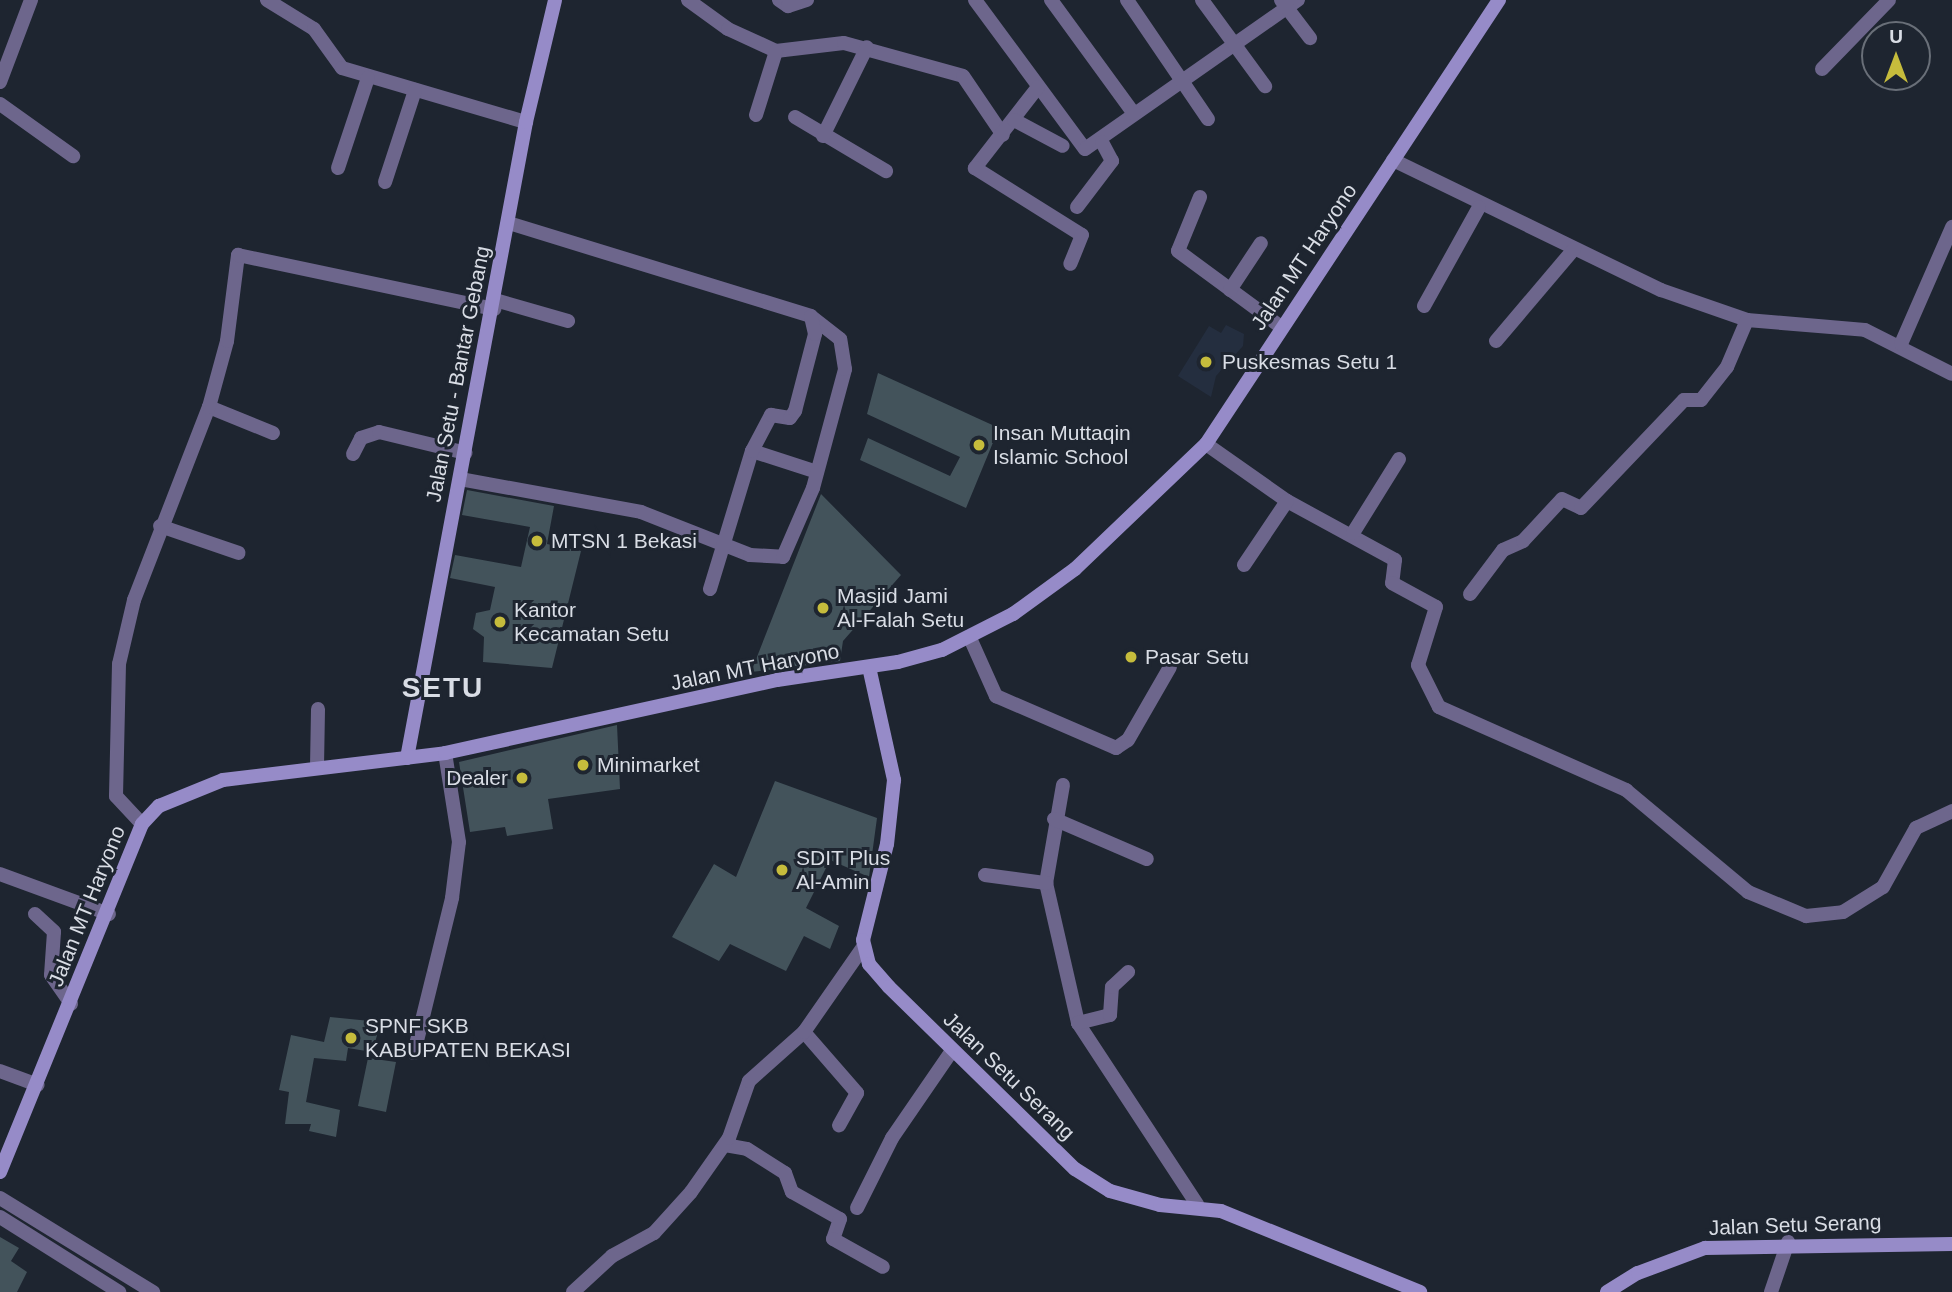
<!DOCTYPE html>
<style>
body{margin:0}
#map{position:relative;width:1952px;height:1292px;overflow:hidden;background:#1e2530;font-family:Helvetica,sans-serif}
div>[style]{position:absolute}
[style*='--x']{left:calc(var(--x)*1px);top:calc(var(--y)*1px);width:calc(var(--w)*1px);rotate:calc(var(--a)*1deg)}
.built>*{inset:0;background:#242e3f}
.building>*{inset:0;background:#43535b}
.street>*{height:14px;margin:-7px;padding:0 7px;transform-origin:7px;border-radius:7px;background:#6d668c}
.secondary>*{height:14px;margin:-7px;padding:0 7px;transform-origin:7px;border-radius:7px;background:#968bc8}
.dots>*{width:19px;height:19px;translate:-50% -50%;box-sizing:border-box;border:4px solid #1e2530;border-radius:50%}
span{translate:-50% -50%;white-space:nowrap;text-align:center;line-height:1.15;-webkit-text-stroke:6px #1e2530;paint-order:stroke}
.street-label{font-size:21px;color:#d9dde5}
.poi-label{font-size:21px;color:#d9dde5}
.left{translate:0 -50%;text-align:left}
.right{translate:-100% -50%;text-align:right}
.district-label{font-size:28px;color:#d9dde5;font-weight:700;letter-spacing:2px}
.north{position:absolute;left:1861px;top:21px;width:70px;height:70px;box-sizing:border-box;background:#1e2530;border:2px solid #696f78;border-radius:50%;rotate:0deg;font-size:19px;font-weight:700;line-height:28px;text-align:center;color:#d9dde5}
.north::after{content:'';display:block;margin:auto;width:24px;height:32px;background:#c6bc3c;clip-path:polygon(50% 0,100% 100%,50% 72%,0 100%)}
</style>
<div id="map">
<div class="built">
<i style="clip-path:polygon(1226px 325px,1244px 334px,1243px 346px,1216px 376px,1211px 397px,1178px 376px,1209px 326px,1221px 333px)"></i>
</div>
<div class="building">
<i style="clip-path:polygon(878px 373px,999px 428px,966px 508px,860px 460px,868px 438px,950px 476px,960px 457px,867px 414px)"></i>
<i style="clip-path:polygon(467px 490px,554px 506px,547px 544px,581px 551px,552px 668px,483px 662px,484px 637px,473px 629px,476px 613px,490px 610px,495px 587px,450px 578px,455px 555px,521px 567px,530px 527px,462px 515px)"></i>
<i style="clip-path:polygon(821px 494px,901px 575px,843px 641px,840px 661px,751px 672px)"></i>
<i style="clip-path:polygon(617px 725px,620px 789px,548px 799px,553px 829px,507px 836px,505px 827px,470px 832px,459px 762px)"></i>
<i style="clip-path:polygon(775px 781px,877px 818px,869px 877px,830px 860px,806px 908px,839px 926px,830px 949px,804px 936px,786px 971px,730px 944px,719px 961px,672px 937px,714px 864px,736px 877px)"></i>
<i style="clip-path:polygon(330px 1017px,370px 1021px,369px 1028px,379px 1029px,372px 1052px,348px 1048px,346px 1061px,314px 1058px,306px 1102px,340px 1110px,336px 1137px,309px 1131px,311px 1124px,285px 1124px,289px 1092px,279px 1090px,291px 1035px,324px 1042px)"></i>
<i style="clip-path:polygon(368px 1058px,396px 1062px,386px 1112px,358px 1106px)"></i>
<i style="clip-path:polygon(0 1237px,19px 1248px,11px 1261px,27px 1272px,17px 1292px,0 1292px)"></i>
</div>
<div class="street">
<i style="--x:267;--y:0;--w:55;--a:31.7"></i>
<i style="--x:314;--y:29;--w:48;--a:54.3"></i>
<i style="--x:342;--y:68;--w:192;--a:16.4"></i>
<i style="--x:688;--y:0;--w:49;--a:35.9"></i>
<i style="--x:728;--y:29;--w:53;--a:24.6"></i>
<i style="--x:776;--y:51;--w:68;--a:-6.7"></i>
<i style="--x:844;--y:43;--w:123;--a:15.5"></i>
<i style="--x:963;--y:76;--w:71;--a:55.9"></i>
<i style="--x:779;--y:0;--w:11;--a:34"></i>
<i style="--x:788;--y:6;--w:20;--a:-18"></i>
<i style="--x:975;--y:0;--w:185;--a:53.6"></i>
<i style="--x:1085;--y:149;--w:260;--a:-35"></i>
<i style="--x:1051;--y:0;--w:141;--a:53.9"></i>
<i style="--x:1127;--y:0;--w:144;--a:55.8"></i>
<i style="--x:1202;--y:0;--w:107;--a:53.8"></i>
<i style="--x:1281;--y:0;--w:48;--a:52.7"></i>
<i style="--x:1822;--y:69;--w:96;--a:-45.8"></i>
<i style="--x:0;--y:82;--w:88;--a:-69.3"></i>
<i style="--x:1038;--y:87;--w:103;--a:127.9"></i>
<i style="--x:975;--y:168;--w:126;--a:32.1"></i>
<i style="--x:1082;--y:235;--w:31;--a:112"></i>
<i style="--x:0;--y:104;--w:90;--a:35.5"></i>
<i style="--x:756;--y:115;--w:67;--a:-72.6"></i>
<i style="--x:795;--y:117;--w:106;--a:30.7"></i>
<i style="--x:1014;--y:120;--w:55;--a:28"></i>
<i style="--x:823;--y:136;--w:99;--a:-63.7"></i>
<i style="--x:1393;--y:160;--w:298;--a:25.9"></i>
<i style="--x:1661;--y:290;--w:91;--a:19.2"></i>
<i style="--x:1747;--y:320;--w:118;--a:4.8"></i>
<i style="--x:1865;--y:330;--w:97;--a:26.8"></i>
<i style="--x:338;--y:168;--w:95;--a:-71.6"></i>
<i style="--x:385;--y:182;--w:97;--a:-71.9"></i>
<i style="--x:1200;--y:197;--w:58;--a:112.2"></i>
<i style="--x:1178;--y:251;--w:128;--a:36.4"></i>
<i style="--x:1077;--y:207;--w:58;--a:-52.7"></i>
<i style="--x:1112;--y:161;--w:21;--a:-118"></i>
<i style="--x:1230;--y:290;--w:56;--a:-56.6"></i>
<i style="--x:495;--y:300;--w:76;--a:16"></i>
<i style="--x:1424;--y:306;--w:113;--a:-60.9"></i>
<i style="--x:1496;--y:341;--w:121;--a:-49.7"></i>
<i style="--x:1901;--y:344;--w:128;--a:-66.4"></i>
<i style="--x:209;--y:407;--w:69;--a:22.1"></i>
<i style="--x:1206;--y:444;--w:99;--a:35.1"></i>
<i style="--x:1287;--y:501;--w:123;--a:28.6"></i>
<i style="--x:1395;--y:560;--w:23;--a:97"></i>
<i style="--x:1392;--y:583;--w:50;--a:28.6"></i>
<i style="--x:1436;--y:607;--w:61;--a:107.2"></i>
<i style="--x:1418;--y:665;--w:47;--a:63.4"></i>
<i style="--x:1439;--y:707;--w:205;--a:23.9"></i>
<i style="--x:1626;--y:790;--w:159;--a:39.9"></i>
<i style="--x:1748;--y:892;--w:63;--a:22.5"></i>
<i style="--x:1806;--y:916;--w:37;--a:-6"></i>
<i style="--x:1843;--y:912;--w:47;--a:-32"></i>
<i style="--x:1883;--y:887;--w:68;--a:-60.8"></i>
<i style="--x:1916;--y:828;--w:40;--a:-25"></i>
<i style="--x:752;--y:451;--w:68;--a:17.9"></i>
<i style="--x:353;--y:454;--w:18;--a:-63"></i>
<i style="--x:361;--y:438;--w:19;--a:-18"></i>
<i style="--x:379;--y:432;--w:89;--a:13.6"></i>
<i style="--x:460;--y:479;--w:184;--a:10.3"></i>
<i style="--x:641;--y:512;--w:117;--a:21.5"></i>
<i style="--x:750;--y:555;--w:33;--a:3"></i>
<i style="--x:783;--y:557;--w:75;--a:-66.5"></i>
<i style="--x:813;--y:488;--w:123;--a:-74.9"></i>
<i style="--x:845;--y:369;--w:30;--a:-99"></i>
<i style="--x:840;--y:339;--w:37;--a:-142"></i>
<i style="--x:811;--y:316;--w:316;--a:-162.9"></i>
<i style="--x:160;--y:526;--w:83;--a:18.9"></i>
<i style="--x:1353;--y:533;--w:87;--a:-58.1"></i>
<i style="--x:1244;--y:565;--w:77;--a:-56.1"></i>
<i style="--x:710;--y:589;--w:144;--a:-73.1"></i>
<i style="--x:752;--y:451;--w:41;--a:-62.2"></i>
<i style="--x:771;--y:415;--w:19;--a:9"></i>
<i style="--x:790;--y:418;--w:9;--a:-54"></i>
<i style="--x:795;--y:411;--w:80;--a:-75.4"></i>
<i style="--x:815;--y:334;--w:18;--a:-103"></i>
<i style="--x:1470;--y:594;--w:55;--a:-53.1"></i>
<i style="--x:1503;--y:550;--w:22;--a:-24"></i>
<i style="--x:1523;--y:541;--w:57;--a:-47.1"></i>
<i style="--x:1562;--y:499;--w:21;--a:25"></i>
<i style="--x:1581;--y:508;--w:149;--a:-46.4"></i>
<i style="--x:1684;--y:400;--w:17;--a:0"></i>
<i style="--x:1701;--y:400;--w:42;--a:-51.8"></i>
<i style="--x:1727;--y:367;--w:51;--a:-66.9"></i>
<i style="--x:970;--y:638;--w:64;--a:65.9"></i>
<i style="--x:996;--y:696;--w:131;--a:23.4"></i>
<i style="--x:1116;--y:748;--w:14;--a:-34"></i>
<i style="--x:1128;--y:740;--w:84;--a:-60.1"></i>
<i style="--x:317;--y:767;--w:58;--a:-89"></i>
<i style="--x:1063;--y:785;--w:99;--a:99.8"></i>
<i style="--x:1046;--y:883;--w:144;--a:77.1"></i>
<i style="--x:1078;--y:1023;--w:217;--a:56.7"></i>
<i style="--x:1054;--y:819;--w:101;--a:23.3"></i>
<i style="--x:142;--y:824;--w:38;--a:-133"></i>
<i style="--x:116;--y:796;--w:132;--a:-88.7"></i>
<i style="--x:119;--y:664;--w:66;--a:-76.8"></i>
<i style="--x:134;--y:600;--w:207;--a:-68.8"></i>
<i style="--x:209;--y:407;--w:68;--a:-74.7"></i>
<i style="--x:227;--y:341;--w:87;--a:-82.7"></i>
<i style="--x:238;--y:255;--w:262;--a:11.9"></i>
<i style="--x:0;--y:874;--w:116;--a:20.2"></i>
<i style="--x:985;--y:875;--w:62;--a:7.5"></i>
<i style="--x:35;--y:914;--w:26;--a:43"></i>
<i style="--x:54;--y:932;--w:43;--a:94"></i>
<i style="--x:51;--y:975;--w:35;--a:55"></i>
<i style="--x:1078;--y:1023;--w:33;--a:-14"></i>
<i style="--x:1110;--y:1015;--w:28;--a:-86"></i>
<i style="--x:1112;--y:987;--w:22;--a:-43"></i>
<i style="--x:804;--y:1032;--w:81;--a:49"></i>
<i style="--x:857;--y:1093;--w:37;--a:119"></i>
<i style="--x:414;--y:1053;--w:160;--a:-76.2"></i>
<i style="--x:452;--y:898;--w:56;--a:-82.9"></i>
<i style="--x:459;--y:842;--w:90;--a:-98.9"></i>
<i style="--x:0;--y:1071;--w:40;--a:20.2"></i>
<i style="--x:725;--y:1145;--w:22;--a:10"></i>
<i style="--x:747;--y:1149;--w:45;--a:32.3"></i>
<i style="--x:785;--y:1173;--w:20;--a:70"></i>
<i style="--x:792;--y:1192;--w:55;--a:29.4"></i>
<i style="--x:840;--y:1219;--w:21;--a:109"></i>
<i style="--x:833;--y:1239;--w:57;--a:29.2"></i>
<i style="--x:0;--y:1198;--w:180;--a:31.6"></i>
<i style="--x:857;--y:1208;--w:78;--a:-63.4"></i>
<i style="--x:892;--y:1138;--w:104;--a:-55.5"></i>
<i style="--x:0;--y:1217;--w:141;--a:32.2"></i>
<i style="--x:573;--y:1292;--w:53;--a:-42.7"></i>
<i style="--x:612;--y:1256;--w:48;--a:-28.7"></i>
<i style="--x:654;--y:1233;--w:55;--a:-47.9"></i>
<i style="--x:691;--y:1192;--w:66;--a:-54.9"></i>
<i style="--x:729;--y:1138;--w:60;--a:-70.7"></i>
<i style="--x:749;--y:1081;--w:74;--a:-41.7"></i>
<i style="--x:804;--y:1032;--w:103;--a:-55.2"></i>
<i style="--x:1771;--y:1292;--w:53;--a:-71.2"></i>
</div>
<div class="secondary">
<i style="--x:869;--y:667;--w:116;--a:77.5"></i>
<i style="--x:894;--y:780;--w:64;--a:96.2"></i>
<i style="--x:887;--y:844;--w:99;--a:104"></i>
<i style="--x:863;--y:940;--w:25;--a:76"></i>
<i style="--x:869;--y:964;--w:30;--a:49"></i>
<i style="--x:889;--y:987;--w:260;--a:44.4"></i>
<i style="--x:1075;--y:1169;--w:41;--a:32.2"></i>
<i style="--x:1110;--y:1191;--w:52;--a:15.6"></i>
<i style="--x:1160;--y:1205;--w:61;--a:5.6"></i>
<i style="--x:1221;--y:1211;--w:215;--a:22.1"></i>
<i style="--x:407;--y:758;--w:647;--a:-79.4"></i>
<i style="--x:526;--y:122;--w:125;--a:-76.6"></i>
<i style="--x:0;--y:1172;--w:376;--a:-67.8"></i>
<i style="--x:142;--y:824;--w:25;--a:-47"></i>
<i style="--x:159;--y:806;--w:69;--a:-22.1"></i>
<i style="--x:223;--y:780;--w:224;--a:-6.9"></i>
<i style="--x:445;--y:753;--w:340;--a:-12.4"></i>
<i style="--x:777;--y:680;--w:122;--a:-8.5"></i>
<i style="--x:898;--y:662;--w:46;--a:-15.3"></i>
<i style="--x:942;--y:650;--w:80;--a:-26.9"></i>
<i style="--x:1013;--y:614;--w:77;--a:-36"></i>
<i style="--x:1075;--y:569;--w:181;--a:-43.7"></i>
<i style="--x:1206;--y:444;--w:532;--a:-56.58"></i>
<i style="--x:1607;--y:1292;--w:36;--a:-32"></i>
<i style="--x:1638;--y:1273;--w:72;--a:-20.5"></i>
<i style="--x:1705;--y:1248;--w:247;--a:-0.9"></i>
</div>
<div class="dots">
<i style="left:1206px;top:362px;background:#c6bc3c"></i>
<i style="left:979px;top:445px;background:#c6bc3c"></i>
<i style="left:537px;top:541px;background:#c6bc3c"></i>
<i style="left:823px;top:608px;background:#c6bc3c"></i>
<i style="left:500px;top:622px;background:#c6bc3c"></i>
<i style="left:1131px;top:657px;background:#c6bc3c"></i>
<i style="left:583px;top:765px;background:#c6bc3c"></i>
<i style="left:522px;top:778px;background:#c6bc3c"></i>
<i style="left:782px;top:870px;background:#c6bc3c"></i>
<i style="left:351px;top:1038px;background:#c6bc3c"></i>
</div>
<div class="street-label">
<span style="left:1304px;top:257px;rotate:-56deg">Jalan MT Haryono</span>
<span style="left:458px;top:374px;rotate:-79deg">Jalan Setu - Bantar Gebang</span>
<span style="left:755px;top:667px;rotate:-11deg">Jalan MT Haryono</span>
<span style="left:87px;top:906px;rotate:-68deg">Jalan MT Haryono</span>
<span style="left:1009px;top:1076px;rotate:44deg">Jalan Setu Serang</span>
<span style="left:1795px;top:1225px;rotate:-2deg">Jalan Setu Serang</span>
</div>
<div class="poi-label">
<span class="left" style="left:1222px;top:362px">Puskesmas Setu 1</span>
<span class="left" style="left:993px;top:445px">Insan Muttaqin<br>Islamic School</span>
<span class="left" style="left:551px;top:541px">MTSN 1 Bekasi</span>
<span class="left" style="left:837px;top:608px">Masjid Jami<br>Al-Falah Setu</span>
<span class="left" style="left:514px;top:622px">Kantor<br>Kecamatan Setu</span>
<span class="left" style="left:1145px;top:657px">Pasar Setu</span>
<span class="left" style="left:597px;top:765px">Minimarket</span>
<span class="right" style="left:508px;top:778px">Dealer</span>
<span class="left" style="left:796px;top:870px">SDIT Plus<br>Al-Amin</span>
<span class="left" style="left:365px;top:1038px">SPNF SKB<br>KABUPATEN BEKASI</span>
</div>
<div class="district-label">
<span style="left:443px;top:688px">SETU</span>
</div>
<div class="north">U</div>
</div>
